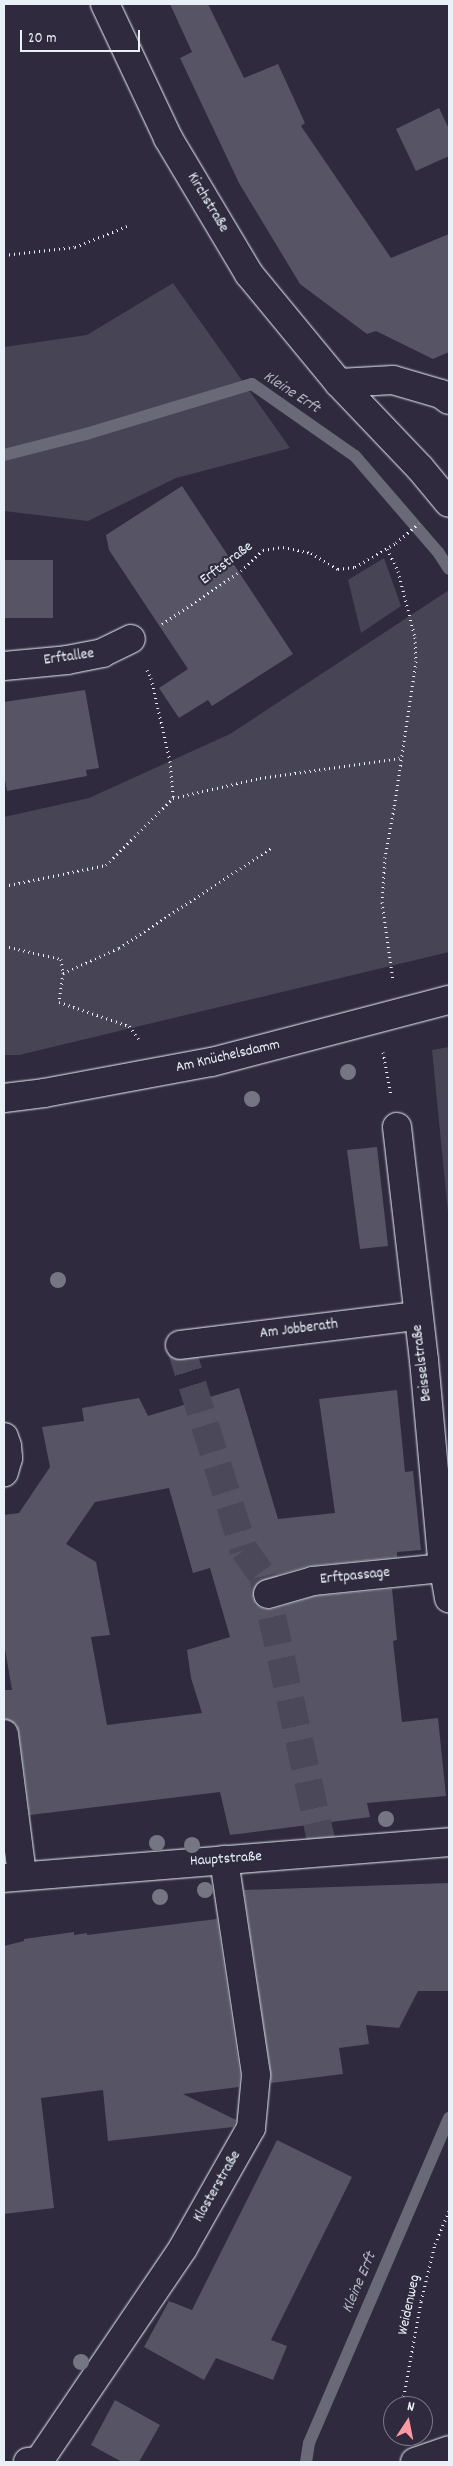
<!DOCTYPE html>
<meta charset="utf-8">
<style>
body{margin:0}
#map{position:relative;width:453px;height:2466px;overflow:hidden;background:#2f2a3d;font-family:Dekko,sans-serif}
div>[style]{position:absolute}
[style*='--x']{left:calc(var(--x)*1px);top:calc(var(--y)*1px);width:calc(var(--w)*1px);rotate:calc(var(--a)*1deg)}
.green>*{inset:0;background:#464455}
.stream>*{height:12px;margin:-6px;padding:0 6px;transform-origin:6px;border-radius:6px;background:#696978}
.building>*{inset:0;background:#575565}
.pedestrian-tunnel>*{height:28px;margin-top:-14px;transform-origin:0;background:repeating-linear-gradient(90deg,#4b4859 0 28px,transparent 0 42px)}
.path>*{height:3px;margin-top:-1.5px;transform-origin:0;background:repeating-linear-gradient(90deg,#e8f1f8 0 1px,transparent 0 5px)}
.roads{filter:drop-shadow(0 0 1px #e8f1f8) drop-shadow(0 0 1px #e8f1f8)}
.pedestrian>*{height:28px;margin:-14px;padding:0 14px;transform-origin:14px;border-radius:14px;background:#2f2a3d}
.minor>*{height:28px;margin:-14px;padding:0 14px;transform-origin:14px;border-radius:14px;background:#2f2a3d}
.secondary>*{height:28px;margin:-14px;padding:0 14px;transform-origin:14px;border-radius:14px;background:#2f2a3d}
.trees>*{width:16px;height:16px;margin:-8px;border-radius:50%;background:#757684}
span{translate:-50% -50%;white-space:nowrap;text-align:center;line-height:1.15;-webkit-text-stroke:4.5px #2f2a3d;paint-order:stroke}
.street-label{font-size:15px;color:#e8f1f8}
.water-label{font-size:16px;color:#afb4be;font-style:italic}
.frame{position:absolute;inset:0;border:5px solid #e8f1f8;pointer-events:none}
.north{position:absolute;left:383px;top:2396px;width:50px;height:50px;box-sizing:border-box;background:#2f2a3d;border:1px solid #797a88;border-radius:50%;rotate:11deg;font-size:14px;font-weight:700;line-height:20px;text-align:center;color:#e8f1f8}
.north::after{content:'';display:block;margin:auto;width:18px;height:22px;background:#ff9aa2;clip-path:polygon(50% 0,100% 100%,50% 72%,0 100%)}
.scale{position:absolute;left:20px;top:30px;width:120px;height:22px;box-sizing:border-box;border:2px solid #e8f1f8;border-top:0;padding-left:6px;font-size:15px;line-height:18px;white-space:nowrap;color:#e8f1f8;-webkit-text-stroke:4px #2f2a3d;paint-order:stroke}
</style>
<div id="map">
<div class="green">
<i style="clip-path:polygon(173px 283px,290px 448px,176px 478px,88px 521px,4px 511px,4px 347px,87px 335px)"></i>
<i style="clip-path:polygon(384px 558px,401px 606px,361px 633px,348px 580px)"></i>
<i style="clip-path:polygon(449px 590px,449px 952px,19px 1055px,4px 1055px,4px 817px,89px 798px,230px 734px)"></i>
<i style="clip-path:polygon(449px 1047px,449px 1223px,432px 1050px)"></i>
</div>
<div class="stream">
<i style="--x:4;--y:455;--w:85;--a:-14.4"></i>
<i style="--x:86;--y:434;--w:173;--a:-16.8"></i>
<i style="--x:252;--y:384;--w:126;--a:35"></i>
<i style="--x:355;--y:456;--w:127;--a:49.2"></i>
<i style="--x:438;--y:552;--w:20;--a:57"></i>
<i style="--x:306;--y:2462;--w:19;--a:-81"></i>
<i style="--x:309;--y:2443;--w:354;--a:-66.7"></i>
</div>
<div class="building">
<i style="clip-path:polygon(170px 4px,208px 4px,244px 78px,278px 64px,305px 123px,301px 126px,391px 258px,449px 234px,449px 352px,433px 359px,376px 331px,367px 334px,300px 284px,239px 183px,180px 58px,192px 52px)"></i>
<i style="clip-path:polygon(439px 108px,449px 129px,449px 156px,416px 171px,396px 129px)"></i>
<i style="clip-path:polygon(182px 486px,293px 654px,212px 706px,208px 700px,179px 718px,159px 688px,188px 669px,109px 550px,106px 535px)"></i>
<i style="clip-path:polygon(4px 560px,53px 560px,53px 618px,4px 618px)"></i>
<i style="clip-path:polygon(85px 690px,99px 768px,86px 770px,87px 776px,7px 791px,4px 774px,4px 702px)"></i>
<i style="clip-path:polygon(377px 1147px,388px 1246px,360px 1249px,347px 1150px)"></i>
<i style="clip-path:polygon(evenodd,239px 1388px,278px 1519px,335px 1513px,319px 1399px,397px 1390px,405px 1472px,413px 1471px,421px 1550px,397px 1552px,397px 1557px,309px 1566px,263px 1579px,256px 1584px,253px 1591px,253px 1598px,258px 1606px,265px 1609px,272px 1609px,316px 1596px,392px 1589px,397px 1640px,393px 1641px,402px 1722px,438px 1718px,446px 1796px,367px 1803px,370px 1817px,230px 1835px,220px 1792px,30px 1815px,19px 1732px,16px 1724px,4px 1719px,4px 1690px,12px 1690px,4px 1643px,4px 1515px,19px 1513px,50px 1467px,42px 1427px,84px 1421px,82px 1408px,139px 1398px,148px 1416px,239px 1388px,169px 1488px,193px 1573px,210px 1568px,230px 1637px,187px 1650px,191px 1678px,202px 1713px,107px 1725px,91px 1637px,110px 1635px,96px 1562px,66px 1544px,95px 1502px,169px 1488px)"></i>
<i style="clip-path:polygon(449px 1883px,449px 1991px,418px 1991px,399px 2028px,366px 2025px,369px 2044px,339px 2048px,343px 2074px,271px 2083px,271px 2073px,244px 1890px)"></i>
<i style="clip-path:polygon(217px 1919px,240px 2075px,239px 2087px,183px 2094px,236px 2120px,233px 2127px,108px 2141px,103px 2090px,41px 2098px,54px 2208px,4px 2214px,4px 1946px,24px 1941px,24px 1939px,74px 1932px,74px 1935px,87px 1933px,87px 1935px)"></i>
<i style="clip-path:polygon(277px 2140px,352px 2177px,271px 2340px,287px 2346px,273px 2380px,216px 2358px,204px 2380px,144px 2347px,169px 2301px,192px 2310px)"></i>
<i style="clip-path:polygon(115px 2400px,160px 2425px,139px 2462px,122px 2462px,91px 2445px)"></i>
</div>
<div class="pedestrian-tunnel">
<i style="--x:180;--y:1345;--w:215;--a:72.7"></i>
<i style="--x:244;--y:1550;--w:32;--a:54"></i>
<i style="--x:263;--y:1576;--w:284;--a:77.6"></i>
</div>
<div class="path">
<i style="--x:4;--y:255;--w:71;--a:-6.4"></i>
<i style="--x:75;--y:247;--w:56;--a:-22"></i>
<i style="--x:387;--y:549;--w:25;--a:63"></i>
<i style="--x:398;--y:571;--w:68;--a:75.6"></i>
<i style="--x:415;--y:637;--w:24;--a:88"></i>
<i style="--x:416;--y:661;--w:149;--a:98.5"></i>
<i style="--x:394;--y:808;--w:50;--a:100.4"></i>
<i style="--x:385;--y:857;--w:45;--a:93.8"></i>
<i style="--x:382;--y:902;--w:79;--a:82"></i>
<i style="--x:162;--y:624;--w:95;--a:-33.9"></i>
<i style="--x:241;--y:571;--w:30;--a:-44"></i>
<i style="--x:263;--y:550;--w:20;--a:-9"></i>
<i style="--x:283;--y:547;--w:29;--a:12"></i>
<i style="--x:311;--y:553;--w:31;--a:31"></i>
<i style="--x:338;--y:569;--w:17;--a:-7"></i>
<i style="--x:355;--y:567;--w:48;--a:-30.3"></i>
<i style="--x:396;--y:543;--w:30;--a:-41"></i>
<i style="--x:147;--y:670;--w:9;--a:63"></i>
<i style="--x:151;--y:678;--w:85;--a:77.1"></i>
<i style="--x:170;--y:761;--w:37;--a:85"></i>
<i style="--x:4;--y:886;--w:104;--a:-11.6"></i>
<i style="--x:106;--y:865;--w:95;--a:-45"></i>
<i style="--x:173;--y:798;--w:89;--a:-12.9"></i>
<i style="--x:260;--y:778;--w:141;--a:-8.1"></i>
<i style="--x:4;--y:946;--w:58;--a:12.8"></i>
<i style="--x:61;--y:959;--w:14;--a:82"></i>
<i style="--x:63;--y:973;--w:29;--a:98"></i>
<i style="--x:59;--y:1002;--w:74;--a:18.9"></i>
<i style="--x:129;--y:1026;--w:19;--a:54"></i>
<i style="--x:63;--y:973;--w:61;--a:-24.1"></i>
<i style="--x:119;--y:948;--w:182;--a:-33.3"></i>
<i style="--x:383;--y:1052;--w:44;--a:79.5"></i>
<i style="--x:402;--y:2406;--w:107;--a:-79.7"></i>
<i style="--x:421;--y:2301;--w:59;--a:-76.2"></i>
<i style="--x:435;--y:2244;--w:36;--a:-67"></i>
</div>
<div class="roads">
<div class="pedestrian">
<i style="--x:268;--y:1594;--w:47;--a:-16.1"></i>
<i style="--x:313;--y:1581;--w:132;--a:-5.7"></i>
<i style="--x:4;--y:1734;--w:142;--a:82.7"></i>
<i style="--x:224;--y:1860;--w:217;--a:81.5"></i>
<i style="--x:4;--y:1878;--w:446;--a:-4.6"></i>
</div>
<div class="minor">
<i style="--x:339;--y:383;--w:54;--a:-3.2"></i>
<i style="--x:393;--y:380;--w:50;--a:16.3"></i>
<i style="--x:441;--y:394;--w:10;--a:37"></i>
<i style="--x:4;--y:666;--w:63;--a:-5.4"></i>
<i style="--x:67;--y:660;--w:36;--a:-11"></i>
<i style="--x:102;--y:653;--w:32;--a:-26"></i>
<i style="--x:397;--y:1127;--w:235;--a:83.4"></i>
<i style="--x:424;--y:1360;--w:199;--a:84.8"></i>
<i style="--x:442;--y:1558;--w:41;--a:80.1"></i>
<i style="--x:180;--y:1345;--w:239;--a:-7"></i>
<i style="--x:4;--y:1437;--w:9;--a:72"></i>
<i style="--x:7;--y:1446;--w:12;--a:85"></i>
<i style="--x:8;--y:1458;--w:15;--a:106"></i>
<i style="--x:28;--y:2462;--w:11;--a:-5"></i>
<i style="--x:39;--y:2461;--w:257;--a:-55.9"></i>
<i style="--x:183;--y:2248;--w:138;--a:-60.5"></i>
<i style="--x:251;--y:2128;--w:53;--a:-84.6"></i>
<i style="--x:415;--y:2462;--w:36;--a:-19"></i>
</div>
<div class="secondary">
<i style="--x:105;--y:4;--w:148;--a:64.8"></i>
<i style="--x:168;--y:138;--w:158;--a:59.2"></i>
<i style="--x:249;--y:274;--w:141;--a:50.5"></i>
<i style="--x:339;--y:383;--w:117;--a:46.4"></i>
<i style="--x:420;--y:468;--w:45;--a:50.4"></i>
<i style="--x:4;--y:1098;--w:40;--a:-7.1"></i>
<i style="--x:44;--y:1093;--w:171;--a:-10.5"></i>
<i style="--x:212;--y:1062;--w:245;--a:-14.7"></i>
</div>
</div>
<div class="trees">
<i style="left:348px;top:1072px"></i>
<i style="left:252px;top:1099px"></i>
<i style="left:58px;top:1280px"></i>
<i style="left:386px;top:1819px"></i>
<i style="left:157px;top:1843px"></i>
<i style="left:192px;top:1845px"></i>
<i style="left:205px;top:1890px"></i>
<i style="left:160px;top:1897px"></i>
<i style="left:81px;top:2362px"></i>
</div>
<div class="street-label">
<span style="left:207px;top:203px;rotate:59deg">Kirchstraße</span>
<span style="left:227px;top:564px;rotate:-37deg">Erftstraße</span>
<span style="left:69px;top:658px;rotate:-8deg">Erftallee</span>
<span style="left:228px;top:1057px;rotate:-13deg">Am Knüchelsdamm</span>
<span style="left:299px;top:1330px;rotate:-7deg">Am Jobberath</span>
<span style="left:423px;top:1363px;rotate:-97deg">Beisselstraße</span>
<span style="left:355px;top:1577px;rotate:-6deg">Erftpassage</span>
<span style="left:226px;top:1860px;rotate:-4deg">Hauptstraße</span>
<span style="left:218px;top:2187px;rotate:-60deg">Klosterstraße</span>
<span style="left:410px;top:2305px;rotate:-78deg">Weidenweg</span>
</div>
<div class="water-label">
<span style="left:291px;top:393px;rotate:33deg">Kleine Erft</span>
<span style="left:360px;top:2283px;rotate:-67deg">Kleine Erft</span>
</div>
<div class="frame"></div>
<div class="north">N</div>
<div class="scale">20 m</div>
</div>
